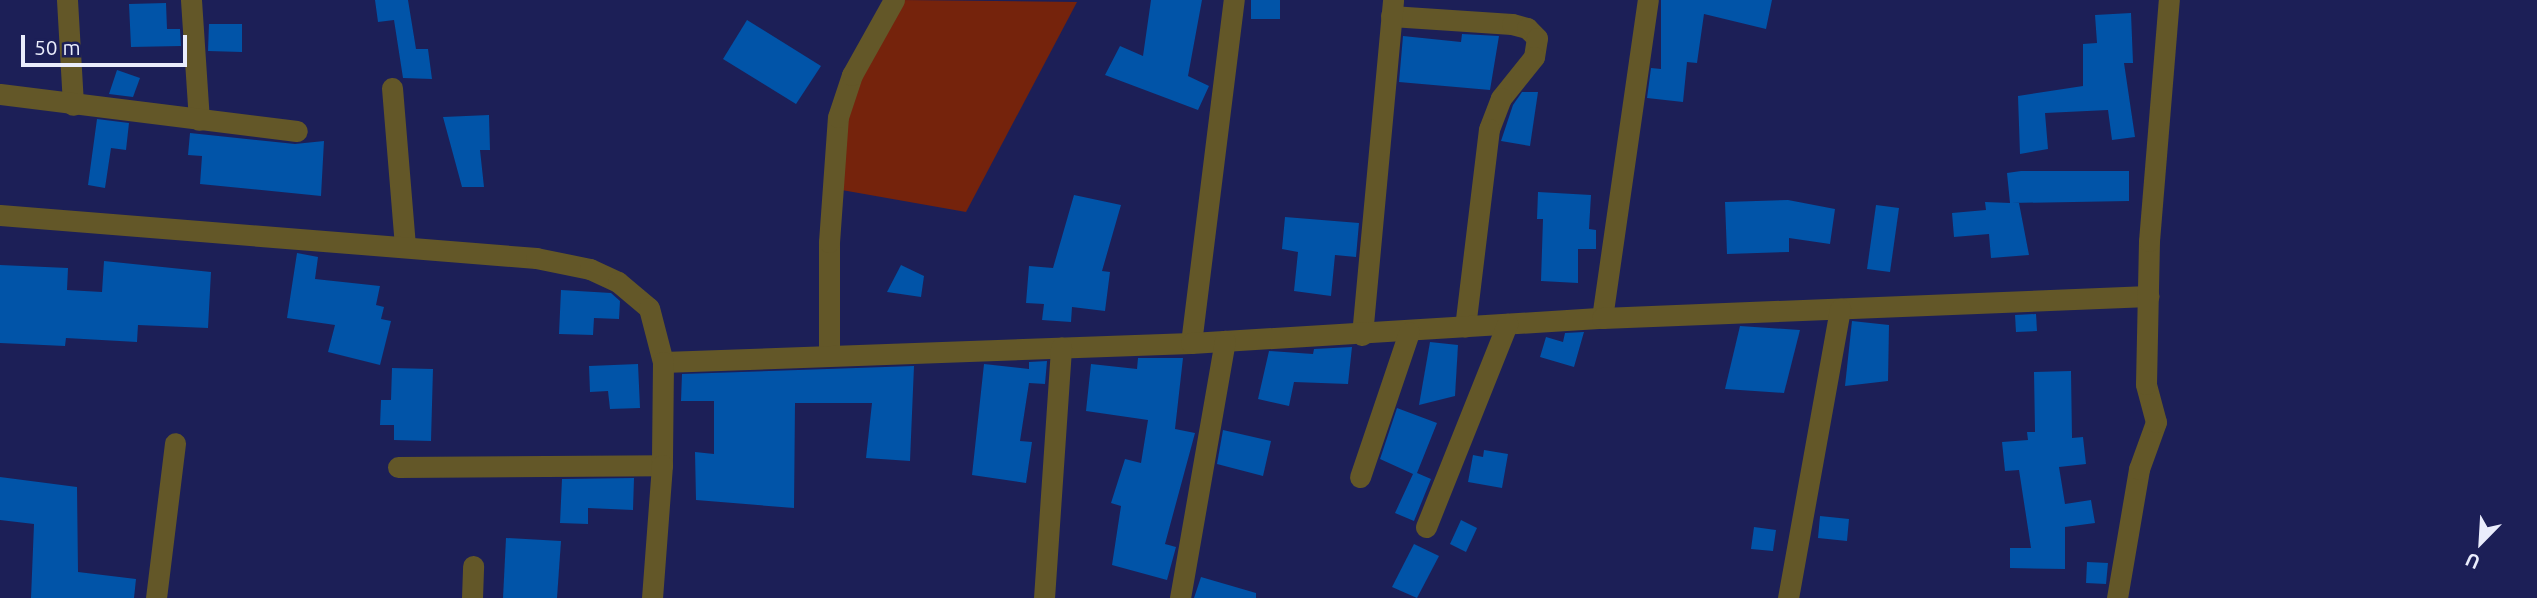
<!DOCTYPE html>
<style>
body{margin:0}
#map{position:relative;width:2537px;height:598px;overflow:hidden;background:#1c1f57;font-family:Ubuntu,sans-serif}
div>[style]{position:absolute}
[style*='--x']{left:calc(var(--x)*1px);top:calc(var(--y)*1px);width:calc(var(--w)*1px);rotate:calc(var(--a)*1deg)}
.green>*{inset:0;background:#75230c}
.building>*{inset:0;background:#0154a8}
.minor>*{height:21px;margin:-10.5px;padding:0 10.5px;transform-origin:10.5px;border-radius:10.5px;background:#635728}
.tertiary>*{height:21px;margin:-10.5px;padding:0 10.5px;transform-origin:10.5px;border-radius:10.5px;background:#635728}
span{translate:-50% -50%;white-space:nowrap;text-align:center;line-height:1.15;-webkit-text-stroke:7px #1c1f57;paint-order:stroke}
.north{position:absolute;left:2446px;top:507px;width:70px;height:70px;-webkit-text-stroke:5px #1c1f57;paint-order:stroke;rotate:204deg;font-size:19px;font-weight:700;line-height:28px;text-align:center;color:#eaedfc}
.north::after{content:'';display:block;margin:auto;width:24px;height:32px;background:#eaedfc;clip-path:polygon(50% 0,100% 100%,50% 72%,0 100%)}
.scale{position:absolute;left:21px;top:35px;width:166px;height:32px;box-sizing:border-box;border:4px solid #eaedfc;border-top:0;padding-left:9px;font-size:21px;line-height:24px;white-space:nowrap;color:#eaedfc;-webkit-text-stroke:5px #1c1f57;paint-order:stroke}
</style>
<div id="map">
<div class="green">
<i style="clip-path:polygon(902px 0,1077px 2px,966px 212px,836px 189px,849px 114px,869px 54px)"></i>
</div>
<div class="building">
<i style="clip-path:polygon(375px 0,408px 0,416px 49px,428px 49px,432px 79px,403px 78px,394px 20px,378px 22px)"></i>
<i style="clip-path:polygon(1151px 0,1202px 0,1188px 76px,1209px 86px,1198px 110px,1105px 75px,1120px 46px,1143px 56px)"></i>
<i style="clip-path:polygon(1251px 0,1280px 0,1280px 19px,1251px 19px)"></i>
<i style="clip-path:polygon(1661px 0,1772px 0,1766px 29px,1704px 14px,1697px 63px,1687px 62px,1683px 102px,1647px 98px,1651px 68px,1661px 69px)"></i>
<i style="clip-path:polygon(166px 3px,167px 29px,180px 29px,181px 46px,131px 47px,129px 4px)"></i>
<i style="clip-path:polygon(2131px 13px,2133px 63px,2124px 63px,2135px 137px,2112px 140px,2108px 110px,2045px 113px,2048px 149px,2020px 154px,2018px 96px,2083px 86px,2083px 44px,2097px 43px,2095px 15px)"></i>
<i style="clip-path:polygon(747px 20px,821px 66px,796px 104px,723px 59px)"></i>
<i style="clip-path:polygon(209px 24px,242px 24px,242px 52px,208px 51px)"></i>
<i style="clip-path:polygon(1462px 34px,1499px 36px,1490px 90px,1399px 82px,1403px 36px,1461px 42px)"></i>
<i style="clip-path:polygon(117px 70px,140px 78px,133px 97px,109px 94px)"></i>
<i style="clip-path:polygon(1522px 92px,1538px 92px,1530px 146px,1501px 141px,1513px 105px)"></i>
<i style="clip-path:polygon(489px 115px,490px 150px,480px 150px,484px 187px,462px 187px,443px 117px)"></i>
<i style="clip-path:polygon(97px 119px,129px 123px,126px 150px,111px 148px,105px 188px,88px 185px)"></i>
<i style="clip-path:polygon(190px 133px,295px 144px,324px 141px,321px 196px,200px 184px,202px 156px,188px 155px)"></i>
<i style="clip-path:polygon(2021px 171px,2129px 171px,2129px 201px,2011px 203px,2019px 203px,2029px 255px,1991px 258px,1989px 234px,1954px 237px,1952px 213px,1986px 210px,1985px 202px,2010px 203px,2007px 173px)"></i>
<i style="clip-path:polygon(1538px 192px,1591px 195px,1589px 229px,1596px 230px,1596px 249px,1578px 249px,1578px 283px,1541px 281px,1543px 219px,1537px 219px)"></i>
<i style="clip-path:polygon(1074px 195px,1121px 205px,1102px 271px,1110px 272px,1105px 311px,1072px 307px,1071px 322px,1042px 320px,1044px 304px,1026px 303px,1029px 266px,1053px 268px)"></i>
<i style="clip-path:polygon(1788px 200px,1835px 209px,1830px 244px,1789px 238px,1789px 252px,1727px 254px,1725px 202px)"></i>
<i style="clip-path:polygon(1876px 205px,1899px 208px,1890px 272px,1867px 269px)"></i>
<i style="clip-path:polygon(1285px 217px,1359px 223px,1356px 257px,1335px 255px,1331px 296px,1294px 291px,1298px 252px,1282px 249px)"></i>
<i style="clip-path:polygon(297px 253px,318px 257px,315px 279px,380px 286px,376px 305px,384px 307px,381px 319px,391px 321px,380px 365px,328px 352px,335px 325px,287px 318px)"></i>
<i style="clip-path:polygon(104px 261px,211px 272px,208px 328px,138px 325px,137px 342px,66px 338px,65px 346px,0 343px,0 265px,68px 268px,67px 290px,102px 292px)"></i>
<i style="clip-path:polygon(901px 265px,924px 276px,921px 297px,887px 292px)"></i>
<i style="clip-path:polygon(561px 290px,611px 293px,620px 301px,619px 319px,594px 318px,593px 335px,559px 334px)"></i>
<i style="clip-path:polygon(2036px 314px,2037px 331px,2016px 332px,2015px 315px)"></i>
<i style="clip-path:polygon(1852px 321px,1889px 325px,1888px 381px,1845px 386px)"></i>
<i style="clip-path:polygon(1740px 326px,1800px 330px,1784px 393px,1725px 389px)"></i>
<i style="clip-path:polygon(1584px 332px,1574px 367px,1540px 357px,1546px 337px,1563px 342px,1565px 333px)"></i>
<i style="clip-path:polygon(1430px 342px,1458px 345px,1455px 396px,1419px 405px)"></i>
<i style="clip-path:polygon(1352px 347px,1348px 384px,1294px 382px,1289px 406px,1258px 399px,1269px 351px,1313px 354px,1314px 349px)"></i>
<i style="clip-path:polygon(1138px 358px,1183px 358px,1175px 429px,1195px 433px,1165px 544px,1176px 547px,1167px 580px,1112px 565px,1121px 506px,1111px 503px,1125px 459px,1141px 463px,1148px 420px,1086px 411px,1091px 364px,1137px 369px)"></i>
<i style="clip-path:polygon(1047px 361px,1045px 384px,1029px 383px,1020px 441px,1032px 442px,1026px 483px,972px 475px,984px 364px,1029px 369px,1029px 362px)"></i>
<i style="clip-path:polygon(638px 364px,640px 408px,610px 409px,608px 391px,590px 392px,589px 366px)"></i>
<i style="clip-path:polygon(914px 366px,910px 461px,866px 458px,872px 403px,795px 403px,794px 508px,696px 500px,695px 452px,714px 454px,714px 401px,681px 401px,682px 374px)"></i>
<i style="clip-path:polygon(392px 368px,433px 369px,431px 441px,394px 440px,394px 425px,380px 425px,381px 400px,391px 400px)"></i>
<i style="clip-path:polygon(2071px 371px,2072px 438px,2083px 437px,2086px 464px,2059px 467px,2065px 504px,2091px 500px,2095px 523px,2065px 527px,2065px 569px,2010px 568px,2010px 548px,2031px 548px,2019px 470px,2005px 471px,2002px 442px,2028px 440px,2027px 432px,2035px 432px,2034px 372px)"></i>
<i style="clip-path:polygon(1397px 408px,1437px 423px,1417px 473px,1431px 479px,1414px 521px,1395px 513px,1413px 474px,1380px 459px)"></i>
<i style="clip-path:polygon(1223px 430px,1271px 441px,1263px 476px,1217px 464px)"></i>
<i style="clip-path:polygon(1484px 450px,1508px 454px,1502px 488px,1468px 482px,1473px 455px,1483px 457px)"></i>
<i style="clip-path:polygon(0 477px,77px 487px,78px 572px,136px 579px,134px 598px,31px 598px,34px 524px,0 520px)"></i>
<i style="clip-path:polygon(634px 478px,633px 510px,588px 508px,588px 524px,560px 523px,562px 479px)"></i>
<i style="clip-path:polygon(1820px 516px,1849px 519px,1847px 541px,1818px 538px)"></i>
<i style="clip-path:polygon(1461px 520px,1477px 528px,1466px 552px,1450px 544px)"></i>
<i style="clip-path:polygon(1754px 527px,1776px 530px,1773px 551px,1751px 549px)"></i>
<i style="clip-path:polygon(506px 538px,561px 541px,557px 598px,503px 598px)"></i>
<i style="clip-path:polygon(1414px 544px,1439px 556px,1417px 598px,1392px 587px)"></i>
<i style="clip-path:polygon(2087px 562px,2108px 563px,2106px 584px,2086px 583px)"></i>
<i style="clip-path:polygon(1201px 577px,1256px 593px,1256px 598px,1194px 598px)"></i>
</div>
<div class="minor">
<i style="--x:67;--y:0;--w:105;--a:86.7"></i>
<i style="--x:191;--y:0;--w:120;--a:86.2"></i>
<i style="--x:1391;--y:16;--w:121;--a:3.8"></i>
<i style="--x:1512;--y:24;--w:16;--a:15"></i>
<i style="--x:1527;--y:28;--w:14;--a:45"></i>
<i style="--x:1537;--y:38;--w:19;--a:99"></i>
<i style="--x:1534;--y:57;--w:53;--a:128.8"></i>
<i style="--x:1501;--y:98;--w:33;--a:111"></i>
<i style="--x:1489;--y:129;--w:199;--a:96.9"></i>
<i style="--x:392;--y:88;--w:159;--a:85.3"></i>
<i style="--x:0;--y:94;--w:299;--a:7.1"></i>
<i style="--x:1602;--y:318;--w:321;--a:-81.8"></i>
<i style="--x:1362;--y:335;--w:336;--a:-84.7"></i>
<i style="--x:1191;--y:343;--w:346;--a:-82.9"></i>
<i style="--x:829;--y:355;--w:113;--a:-90"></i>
<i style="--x:829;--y:242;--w:125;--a:-85.9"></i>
<i style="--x:838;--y:117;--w:44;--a:-71.6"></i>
<i style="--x:852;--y:75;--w:86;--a:-60.8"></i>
<i style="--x:663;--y:362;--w:528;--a:-2.06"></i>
<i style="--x:1191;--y:343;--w:412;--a:-3.5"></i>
<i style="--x:1602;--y:318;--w:547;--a:-2.3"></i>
<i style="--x:398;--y:467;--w:264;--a:-0.4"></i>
<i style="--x:1360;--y:477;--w:153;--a:-71.3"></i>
<i style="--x:1426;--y:527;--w:219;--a:-68.2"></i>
<i style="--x:156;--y:598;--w:156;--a:-83"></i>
<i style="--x:472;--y:598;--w:32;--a:-88"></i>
<i style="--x:1044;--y:598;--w:251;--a:-86.1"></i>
<i style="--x:1180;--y:598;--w:261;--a:-80.1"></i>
<i style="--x:1788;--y:598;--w:294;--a:-79.8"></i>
<i style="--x:2117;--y:598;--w:131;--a:-80.3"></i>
<i style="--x:2139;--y:469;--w:50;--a:-70.1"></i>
<i style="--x:2156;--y:422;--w:39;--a:-105"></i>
<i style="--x:2146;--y:384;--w:143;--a:-88.8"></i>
<i style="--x:2149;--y:241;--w:242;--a:-85.3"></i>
</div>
<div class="tertiary">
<i style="--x:0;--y:215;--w:538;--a:4.59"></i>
<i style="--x:536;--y:258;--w:55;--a:11.5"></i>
<i style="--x:590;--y:269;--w:31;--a:25"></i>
<i style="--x:618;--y:282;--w:40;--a:40"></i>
<i style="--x:649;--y:308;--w:56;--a:75.5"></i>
<i style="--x:663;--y:362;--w:103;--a:90.6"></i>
<i style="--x:662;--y:465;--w:133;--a:94.3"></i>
</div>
<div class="north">U</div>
<div class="scale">50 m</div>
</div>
